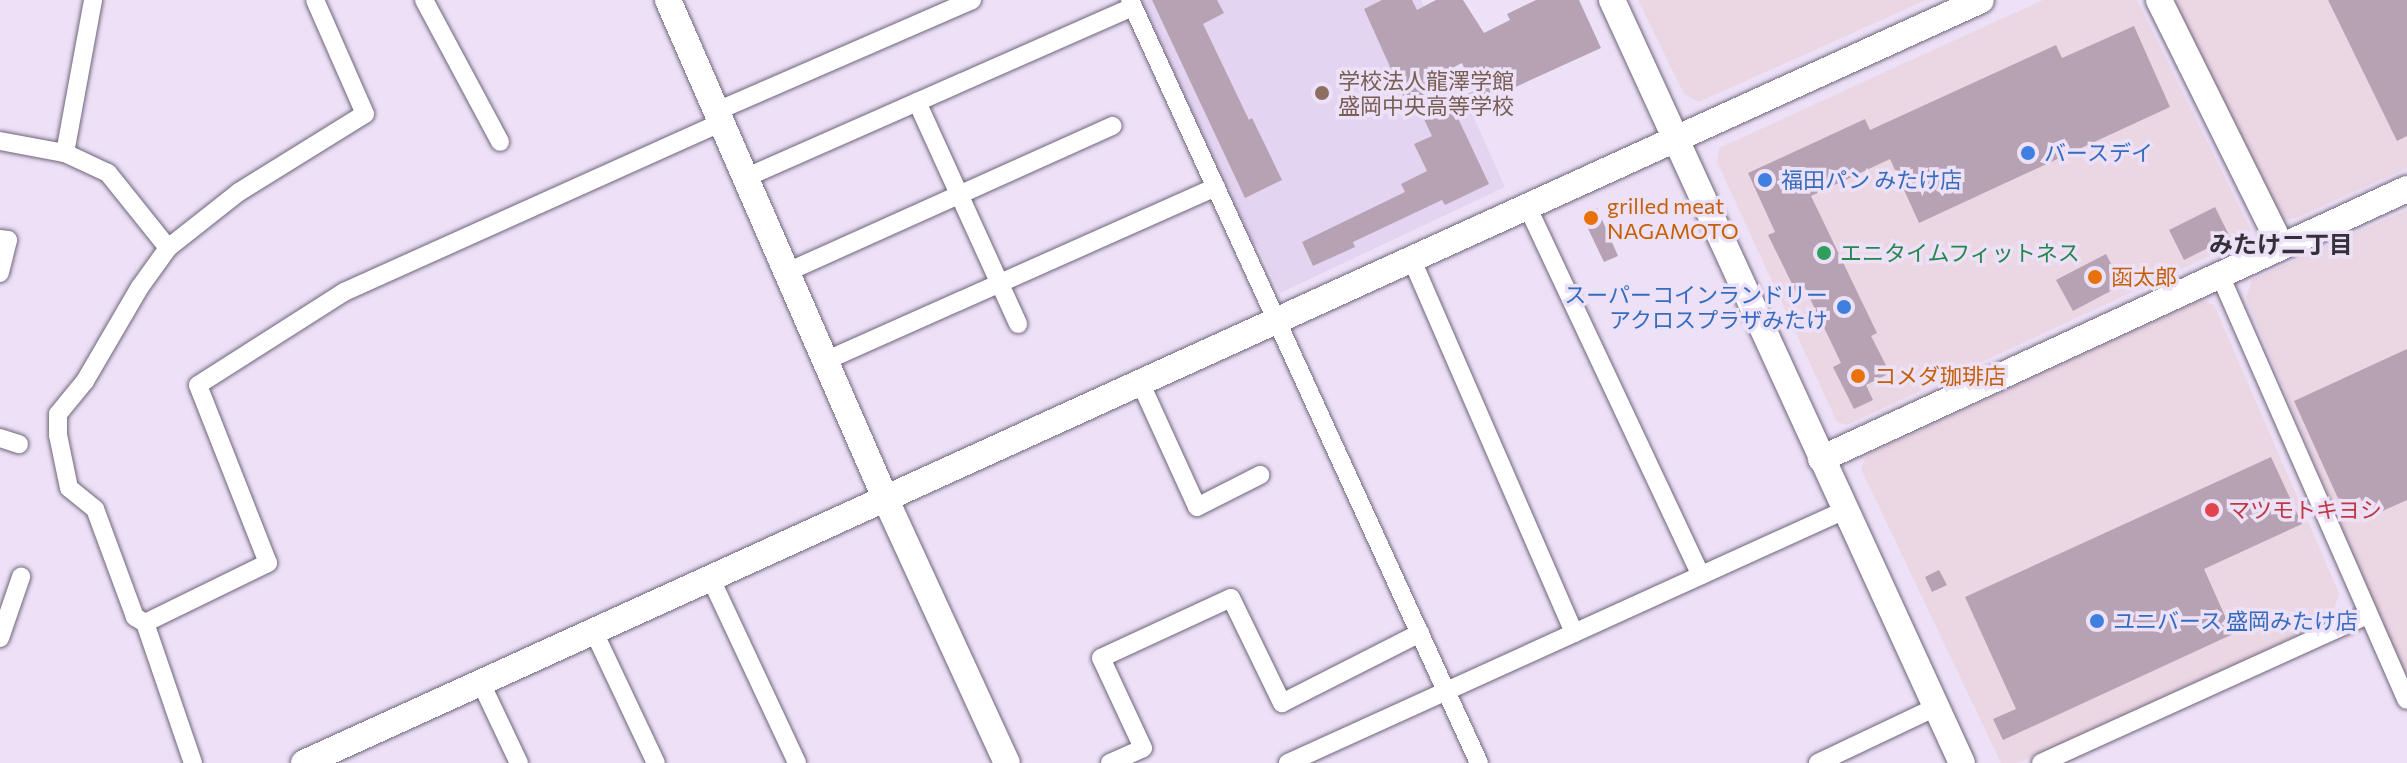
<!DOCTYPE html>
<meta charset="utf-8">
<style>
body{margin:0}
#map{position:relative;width:2407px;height:763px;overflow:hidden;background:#ede1f8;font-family:Commissioner,"Noto Sans JP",sans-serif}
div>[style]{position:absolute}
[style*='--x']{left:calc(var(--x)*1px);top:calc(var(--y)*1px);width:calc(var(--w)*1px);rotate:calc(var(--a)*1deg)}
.commercial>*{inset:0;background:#ebd6e4}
.built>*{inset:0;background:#e3d4f2}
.building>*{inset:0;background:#b6a2b3}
.roads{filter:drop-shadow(0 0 2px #706579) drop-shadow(0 0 2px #706579)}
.street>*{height:18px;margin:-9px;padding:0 9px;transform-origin:9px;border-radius:9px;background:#fff}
.secondary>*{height:26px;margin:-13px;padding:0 13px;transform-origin:13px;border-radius:13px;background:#fff}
.dots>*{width:22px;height:22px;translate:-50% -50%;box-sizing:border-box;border:4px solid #ede1f8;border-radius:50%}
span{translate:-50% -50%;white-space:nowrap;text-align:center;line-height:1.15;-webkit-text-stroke:7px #ede1f8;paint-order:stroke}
.education-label{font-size:22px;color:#785e54}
.left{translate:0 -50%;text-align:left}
.shop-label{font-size:22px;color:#366cbe}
.right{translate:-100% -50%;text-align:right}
.food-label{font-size:22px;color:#c56008}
.leisure-label{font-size:22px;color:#27864d}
.health-label{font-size:22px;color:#be3a42}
.neighbourhood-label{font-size:24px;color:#353039;font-weight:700}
</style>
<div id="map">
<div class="commercial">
<i style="clip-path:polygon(1638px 0,1926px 0,1699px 102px,1684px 94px)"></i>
<i style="clip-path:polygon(2043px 0,2137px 0,2251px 230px,2248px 238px,1847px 425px,1837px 422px,1717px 162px,1719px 148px)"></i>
<i style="clip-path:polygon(2171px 0,2407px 0,2407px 168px,2296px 218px,2279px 220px)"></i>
<i style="clip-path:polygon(2407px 210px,2407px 683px,2246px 298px,2252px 280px)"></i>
<i style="clip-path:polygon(2201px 300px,2214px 305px,2339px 593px,2331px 620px,2018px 763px,2001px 763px,1861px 469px,1867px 455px)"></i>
</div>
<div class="built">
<i style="clip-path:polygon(1138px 0,1421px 0,1505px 187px,1280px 293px,1257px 244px,1252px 245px)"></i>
</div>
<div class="building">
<i style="clip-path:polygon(1152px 0,1217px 0,1224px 13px,1203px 24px,1249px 120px,1252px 118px,1282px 180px,1245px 198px)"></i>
<i style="clip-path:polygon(evenodd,1382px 0,1412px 0,1417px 10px,1436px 0,1463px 0,1484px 33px,1510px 20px,1507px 14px,1536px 0,1579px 0,1601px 48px,1456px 114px,1489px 184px,1445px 205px,1442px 200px,1353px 242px,1355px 247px,1313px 266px,1302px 242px,1405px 192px,1401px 184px,1427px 171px,1414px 144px,1432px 136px,1413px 96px,1405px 100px,1364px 9px,1382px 0,1462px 63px,1474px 91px,1444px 106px,1431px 79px,1462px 63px)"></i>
<i style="clip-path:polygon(2328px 0,2407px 0,2407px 136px,2397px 141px)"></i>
<i style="clip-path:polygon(2134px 26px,2170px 107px,1919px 223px,1890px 159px,1811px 196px,1877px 333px,1871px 336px,1890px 373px,1866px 385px,1873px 400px,1854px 409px,1833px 367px,1841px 363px,1805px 288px,1796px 292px,1768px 235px,1775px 232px,1748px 173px,1865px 119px,1870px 130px,2056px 45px,2062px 58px)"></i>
<i style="clip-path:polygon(2215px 207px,2230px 237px,2184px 260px,2169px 230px)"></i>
<i style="clip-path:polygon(1597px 208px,1618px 256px,1604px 262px,1582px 216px)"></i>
<i style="clip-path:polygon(2106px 254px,2122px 285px,2073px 311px,2056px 280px)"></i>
<i style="clip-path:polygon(2407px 349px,2407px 500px,2369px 517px,2360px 497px,2341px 505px,2294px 401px)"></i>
<i style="clip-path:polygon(2271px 457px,2302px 524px,2204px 569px,2233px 634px,2003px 740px,1993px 719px,2016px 709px,1965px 597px)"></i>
<i style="clip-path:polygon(1939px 570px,1947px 585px,1932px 592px,1925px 577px)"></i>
</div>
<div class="roads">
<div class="street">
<i style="--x:424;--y:0;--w:161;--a:61.8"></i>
<i style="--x:1130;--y:0;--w:839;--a:65.42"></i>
<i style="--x:917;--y:102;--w:244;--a:65.5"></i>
<i style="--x:717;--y:111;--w:278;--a:-23.5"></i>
<i style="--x:0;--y:141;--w:66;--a:10.5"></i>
<i style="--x:65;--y:153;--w:47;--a:24.9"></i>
<i style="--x:108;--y:173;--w:96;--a:51.3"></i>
<i style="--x:65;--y:153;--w:156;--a:-79.6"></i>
<i style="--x:747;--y:177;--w:422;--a:-23.8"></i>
<i style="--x:1528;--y:208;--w:406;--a:64.8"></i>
<i style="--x:0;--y:239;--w:8;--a:7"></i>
<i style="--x:8;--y:240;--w:34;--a:104"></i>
<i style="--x:1412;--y:260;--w:407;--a:66.5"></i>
<i style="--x:785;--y:273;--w:359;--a:-24.2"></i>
<i style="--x:2220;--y:275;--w:464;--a:66.3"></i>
<i style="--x:825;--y:361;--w:428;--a:-24"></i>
<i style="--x:1141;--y:384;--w:135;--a:65.5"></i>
<i style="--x:1197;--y:507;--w:71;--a:-26.9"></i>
<i style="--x:0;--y:438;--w:20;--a:18"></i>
<i style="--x:711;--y:579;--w:203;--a:64.9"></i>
<i style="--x:145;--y:623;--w:137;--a:-26"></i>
<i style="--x:268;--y:563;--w:191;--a:-111.5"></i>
<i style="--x:198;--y:385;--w:173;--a:-32.5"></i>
<i style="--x:344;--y:292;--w:414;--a:-24.2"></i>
<i style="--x:594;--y:632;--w:145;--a:64.7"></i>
<i style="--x:0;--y:638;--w:65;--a:-71"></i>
<i style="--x:481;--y:683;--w:89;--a:64.6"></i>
<i style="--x:193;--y:763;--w:148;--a:-108.9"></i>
<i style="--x:145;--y:623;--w:12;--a:-149"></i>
<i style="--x:135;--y:617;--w:115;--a:-110.3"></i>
<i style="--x:95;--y:509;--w:33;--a:-141"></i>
<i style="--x:69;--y:488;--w:54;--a:-101.7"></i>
<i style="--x:58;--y:435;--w:21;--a:-90"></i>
<i style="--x:58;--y:414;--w:43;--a:-50.7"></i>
<i style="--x:85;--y:381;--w:109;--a:-59.7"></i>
<i style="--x:140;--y:287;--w:48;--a:-54.3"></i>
<i style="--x:168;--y:248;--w:90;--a:-38.3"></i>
<i style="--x:239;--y:192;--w:148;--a:-31.8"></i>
<i style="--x:365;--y:114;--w:124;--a:-113.7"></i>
<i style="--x:1110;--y:763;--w:36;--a:-24"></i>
<i style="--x:1143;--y:748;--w:99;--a:-115"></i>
<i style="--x:1101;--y:658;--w:143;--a:-24.8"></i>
<i style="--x:1231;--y:598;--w:117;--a:64.1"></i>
<i style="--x:1282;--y:703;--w:155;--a:-26.9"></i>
<i style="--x:1288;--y:763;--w:612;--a:-24.43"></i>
<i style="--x:1818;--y:763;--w:131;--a:-25.4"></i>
<i style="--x:2041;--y:763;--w:359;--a:-24.4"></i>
</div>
<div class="secondary">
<i style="--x:668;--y:0;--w:545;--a:66.44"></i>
<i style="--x:886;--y:500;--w:289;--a:65.3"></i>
<i style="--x:1612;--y:0;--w:839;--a:65.36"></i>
<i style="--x:2159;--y:0;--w:275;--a:63.6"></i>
<i style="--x:1821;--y:459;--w:645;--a:-24.74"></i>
<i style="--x:304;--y:763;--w:1842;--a:-24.46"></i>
</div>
</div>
<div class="dots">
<i style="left:1322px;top:93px;background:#8d6e63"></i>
<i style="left:2028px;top:153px;background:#3f7fe0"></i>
<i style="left:1765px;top:180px;background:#3f7fe0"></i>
<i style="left:1591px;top:218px;background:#e8710a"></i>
<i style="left:1824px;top:253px;background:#2e9e5b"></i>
<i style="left:2095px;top:277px;background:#e8710a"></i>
<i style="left:1844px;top:307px;background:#3f7fe0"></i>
<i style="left:1858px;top:376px;background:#e8710a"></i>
<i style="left:2212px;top:510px;background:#e0444e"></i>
<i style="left:2097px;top:621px;background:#3f7fe0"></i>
</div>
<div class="education-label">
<span class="left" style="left:1338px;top:93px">学校法人龍澤学館<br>盛岡中央高等学校</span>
</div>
<div class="shop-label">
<span class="left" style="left:2044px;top:153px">バースデイ</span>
<span class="left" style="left:1781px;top:180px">福田パン みたけ店</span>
<span class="right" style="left:1828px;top:307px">スーパーコインランドリー<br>アクロスプラザみたけ</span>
<span class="left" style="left:2113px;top:621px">ユニバース 盛岡みたけ店</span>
</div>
<div class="food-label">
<span class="left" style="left:1607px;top:218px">grilled meat<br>NAGAMOTO</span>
<span class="left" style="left:2111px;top:277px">函太郎</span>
<span class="left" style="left:1874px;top:376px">コメダ珈琲店</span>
</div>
<div class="leisure-label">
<span class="left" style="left:1840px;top:253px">エニタイムフィットネス</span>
</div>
<div class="health-label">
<span class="left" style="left:2228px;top:510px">マツモトキヨシ</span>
</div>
<div class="neighbourhood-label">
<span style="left:2281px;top:244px">みたけ二丁目</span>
</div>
</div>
